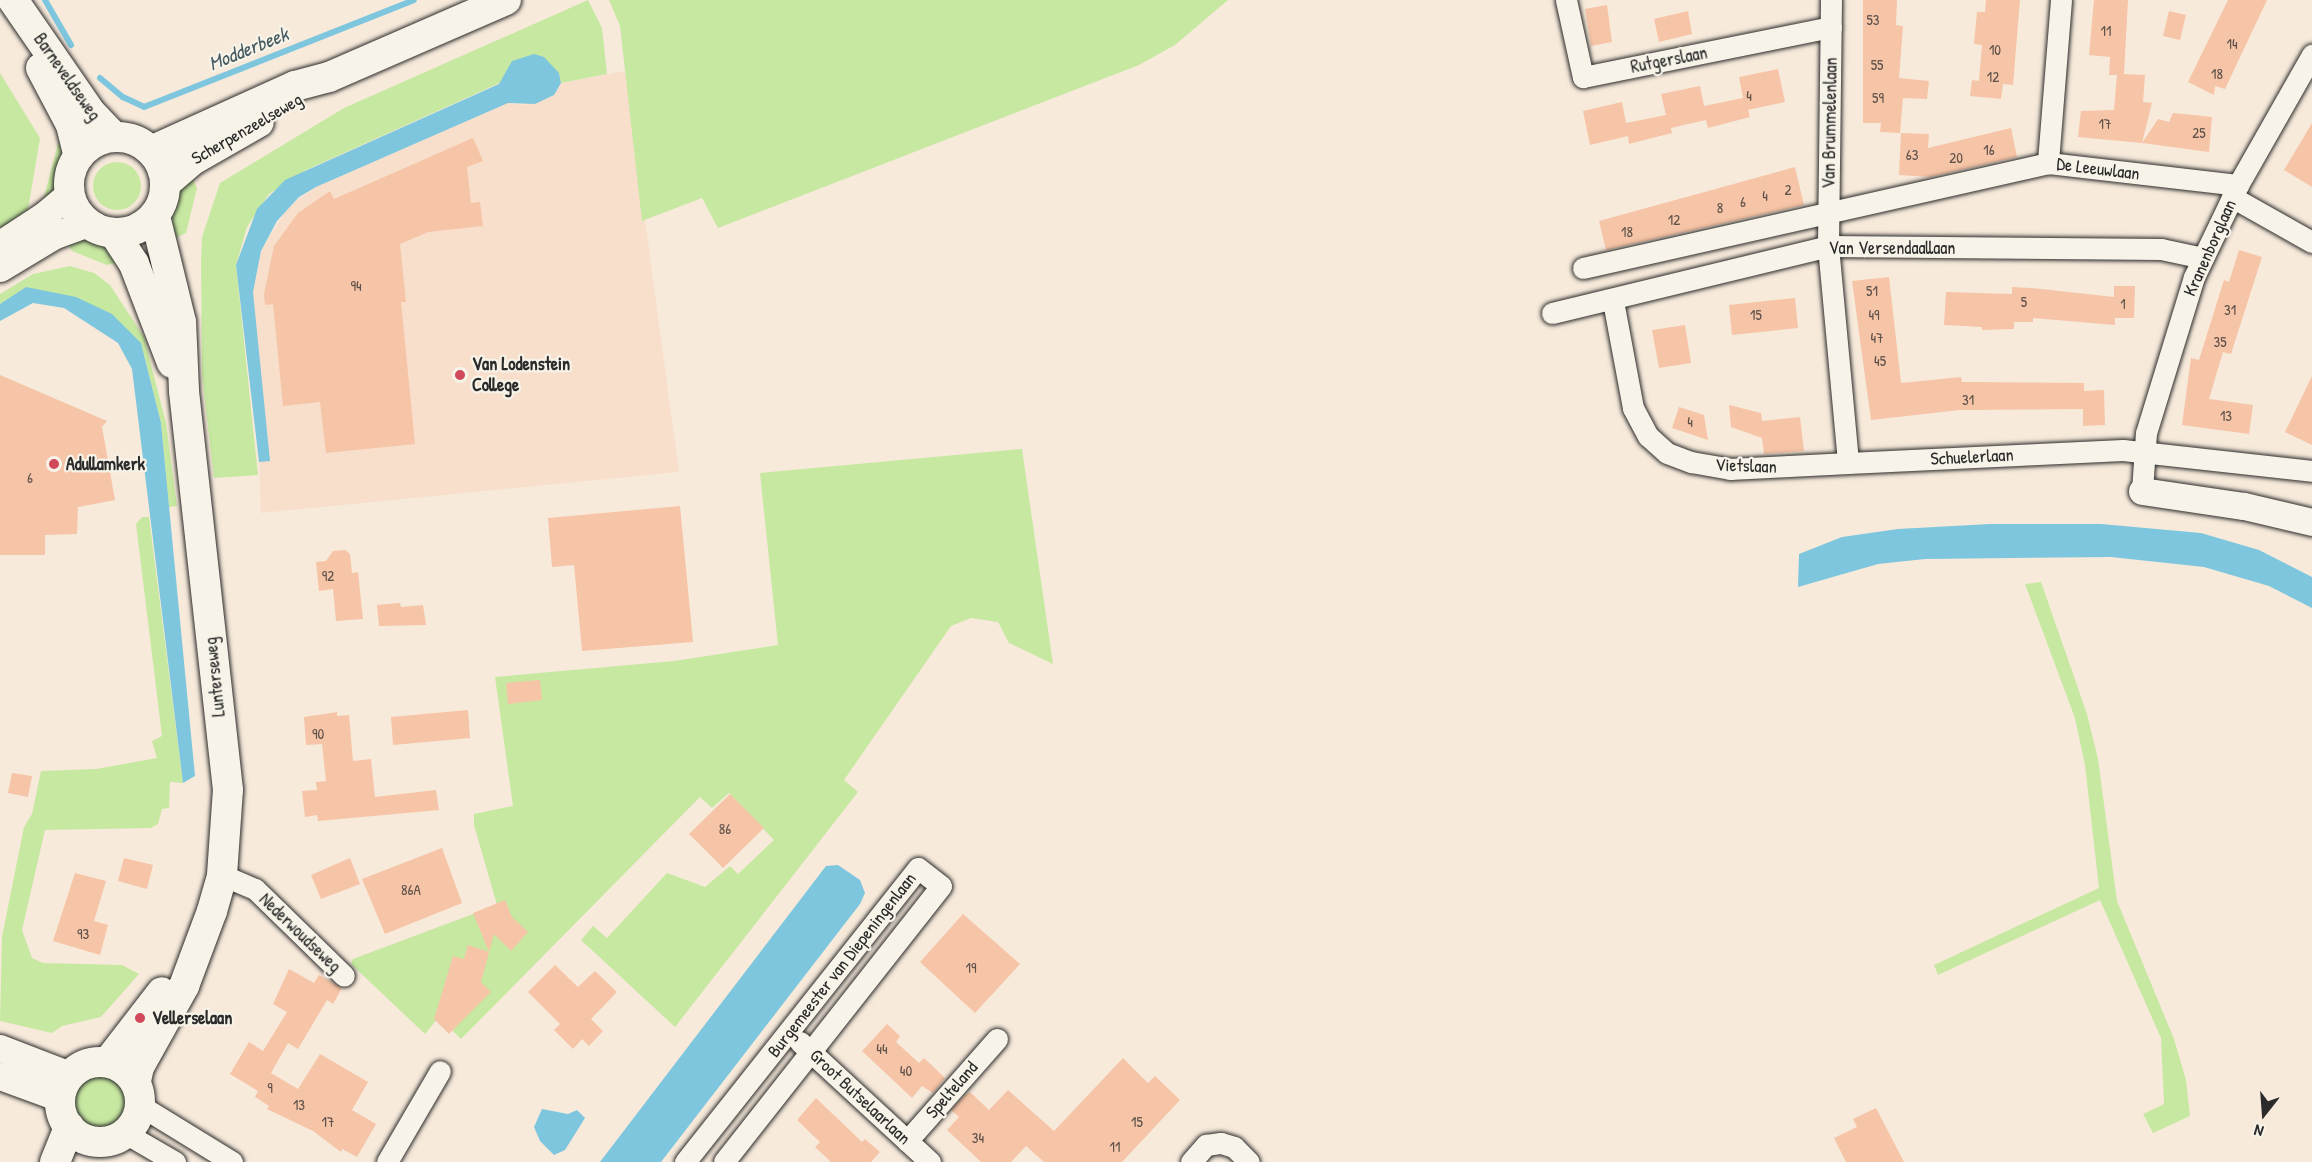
<!DOCTYPE html>
<style>
body{margin:0}
#map{position:relative;width:2312px;height:1162px;overflow:hidden;background:#f7eadb;font-family:"Patrick Hand",sans-serif}
div>[style]{position:absolute}
[style*='--x']{left:calc(var(--x)*1px);top:calc(var(--y)*1px);width:calc(var(--w)*1px);rotate:calc(var(--a)*1deg)}
.built>*{inset:0;background:#f7dfcb}
.green>*{inset:0;background:#c7e8a1}
.round{border-radius:50%}
.water>*{inset:0;background:#7dc6de}
.stream>*{height:6px;margin:-3px;padding:0 3px;transform-origin:3px;border-radius:3px;background:#7dc6de}
.building>*{inset:0;background:#f6c4a6}
.roads{filter:drop-shadow(0 0 2px #2b2b2b) drop-shadow(0 0 2px #2b2b2b)}
.minor>*{height:21px;margin:-10.5px;padding:0 10.5px;transform-origin:10.5px;border-radius:10.5px;background:#f7f3e8}
.tertiary>*{height:27px;margin:-13.5px;padding:0 13.5px;transform-origin:13.5px;border-radius:13.5px;background:#f7f3e8}
.secondary>*{height:30px;margin:-15px;padding:0 15px;transform-origin:15px;border-radius:15px;background:#f7f3e8}
.secondary>.ring{margin:-15px;padding:0;box-sizing:content-box;background:none;border:30px solid #f7f3e8;border-radius:50%}
.dots>*{width:16px;height:16px;translate:-50% -50%;box-sizing:border-box;border:3px solid #f7f3e8;border-radius:50%}
span{translate:-50% -50%;white-space:nowrap;text-align:center;line-height:1.15;-webkit-text-stroke:4.5px #f7f3e8;paint-order:stroke}
.number-label{font-size:15px;color:#5e514a}
.number-label span{-webkit-text-stroke-width:0}
.street-label{font-size:18px;color:#2b2b2b}
.poi-label{font-size:18px;color:#2b2b2b;font-weight:700}
.left{translate:0 -50%;text-align:left}
.water-label{font-size:20px;color:#445a61;font-style:italic}
.north{position:absolute;left:2234px;top:1084px;width:60px;height:60px;-webkit-text-stroke:4px #f7f3e8;paint-order:stroke;rotate:197deg;font-size:16px;font-weight:700;line-height:24px;text-align:center;color:#2b2b2b}
.north::after{content:'';display:block;margin:auto;width:21px;height:27px;background:#2b2b2b;clip-path:polygon(50% 0,100% 100%,50% 72%,0 100%)}
</style>
<div id="map">
<div class="built">
<i style="clip-path:polygon(625px 71px,679px 472px,261px 513px,253px 292px,261px 251px,287px 208px,316px 187px,508px 103px,523px 105px,554px 95px,561px 83px)"></i>
</div>
<div class="green">
<i style="clip-path:polygon(588px 0,602px 28px,607px 74px,561px 83px,559px 73px,504px 81px,306px 170px,269px 194px,247px 227px,236px 265px,258px 475px,214px 478px,202px 376px,201px 262px,202px 237px,220px 183px,344px 108px)"></i>
<i style="clip-path:polygon(609px 0,1228px 0,1175px 45px,1139px 65px,718px 228px,702px 198px,642px 221px,620px 26px)"></i>
<i style="clip-path:polygon(0 73px,40px 138px,28px 210px,0 229px)"></i>
<i style="clip-path:polygon(60px 136px,66px 153px,53px 192px,43px 201px)"></i>
<i class="round" style="left:93px;top:162px;width:48px;height:48px"></i>
<i style="clip-path:polygon(189px 172px,197px 188px,186px 233px,167px 242px,165px 223px,176px 191px)"></i>
<i style="clip-path:polygon(86px 236px,103px 242px,123px 261px,107px 265px,72px 251px,64px 238px)"></i>
<i style="clip-path:polygon(70px 266px,94px 273px,110px 285px,144px 337px,166px 423px,177px 506px,169px 507px,161px 423px,141px 343px,26px 287px,0 304px,0 294px,33px 274px)"></i>
<i style="clip-path:polygon(1022px 449px,1053px 664px,1009px 643px,998px 622px,971px 618px,951px 626px,844px 780px,858px 792px,675px 1027px,581px 940px,593px 926px,607px 938px,667px 873px,705px 887px,730px 866px,738px 874px,774px 840px,729px 793px,712px 808px,700px 797px,461px 1039px,439px 1017px,425px 1034px,351px 964px,353px 959px,497px 905px,474px 825px,474px 814px,513px 806px,495px 677px,674px 661px,778px 645px,760px 473px)"></i>
<i style="clip-path:polygon(142px 517px,149px 517px,183px 783px,170px 782px,169px 808px,162px 809px,158px 824px,151px 828px,45px 830px,22px 930px,32px 958px,43px 963px,122px 965px,139px 974px,101px 1017px,62px 1026px,52px 1033px,0 1021px,2px 937px,24px 827px,32px 814px,41px 771px,96px 769px,157px 758px,152px 741px,162px 736px,136px 524px)"></i>
<i style="clip-path:polygon(2041px 582px,2087px 714px,2098px 759px,2117px 901px,2174px 1039px,2186px 1080px,2190px 1116px,2153px 1133px,2143px 1114px,2164px 1104px,2161px 1038px,2100px 900px,1938px 975px,1934px 965px,2099px 888px,2085px 765px,2075px 718px,2025px 584px)"></i>
<i class="round" style="left:73px;top:1073px;width:54px;height:54px"></i>
</div>
<div class="water">
<i style="clip-path:polygon(534px 54px,544px 57px,559px 73px,561px 83px,554px 95px,535px 104px,508px 103px,316px 187px,299px 197px,277px 221px,261px 251px,253px 292px,270px 461px,259px 462px,236px 265px,257px 209px,285px 180px,499px 84px,512px 61px)"></i>
<i style="clip-path:polygon(26px 287px,76px 297px,112px 314px,141px 343px,161px 423px,195px 776px,183px 783px,132px 369px,118px 343px,64px 308px,33px 303px,0 321px,0 304px)"></i>
<i style="clip-path:polygon(1990px 524px,2101px 524px,2201px 533px,2259px 550px,2312px 577px,2312px 608px,2269px 586px,2204px 567px,2111px 557px,1925px 559px,1878px 564px,1798px 587px,1799px 554px,1842px 537px,1898px 529px)"></i>
<i style="clip-path:polygon(838px 865px,860px 880px,865px 893px,860px 904px,661px 1162px,600px 1162px,826px 866px)"></i>
<i style="clip-path:polygon(542px 1109px,568px 1114px,577px 1110px,585px 1118px,565px 1150px,554px 1155px,540px 1141px,534px 1127px)"></i>
</div>
<div class="stream">
<i style="--x:45;--y:0;--w:52;--a:60"></i>
<i style="--x:100;--y:78;--w:30;--a:40"></i>
<i style="--x:123;--y:97;--w:23;--a:25"></i>
<i style="--x:144;--y:107;--w:290;--a:-21.6"></i>
</div>
<div class="building">
<i style="clip-path:polygon(1863px 0,1897px 0,1896px 25px,1903px 26px,1899px 78px,1929px 81px,1927px 99px,1903px 98px,1900px 133px,1880px 132px,1881px 123px,1863px 123px)"></i>
<i style="clip-path:polygon(1986px 0,2020px 0,2013px 85px,2003px 84px,2001px 99px,1970px 96px,1972px 80px,1979px 81px,1982px 45px,1974px 44px,1977px 12px,1985px 12px)"></i>
<i style="clip-path:polygon(2094px 0,2128px 0,2124px 74px,2145px 75px,2143px 102px,2152px 103px,2142px 143px,2078px 137px,2081px 111px,2114px 110px,2117px 75px,2109px 75px,2110px 57px,2089px 55px)"></i>
<i style="clip-path:polygon(2228px 0,2267px 0,2225px 89px,2215px 86px,2214px 95px,2188px 82px)"></i>
<i style="clip-path:polygon(1607px 5px,1612px 42px,1591px 46px,1585px 9px)"></i>
<i style="clip-path:polygon(1688px 11px,1692px 34px,1659px 42px,1654px 19px)"></i>
<i style="clip-path:polygon(2169px 11px,2186px 15px,2180px 40px,2163px 36px)"></i>
<i style="clip-path:polygon(1778px 69px,1785px 102px,1748px 110px,1750px 117px,1708px 128px,1706px 120px,1688px 124px,1671px 128px,1672px 133px,1629px 144px,1628px 136px,1590px 145px,1583px 111px,1622px 102px,1626px 123px,1666px 115px,1661px 94px,1700px 86px,1704px 106px,1743px 98px,1739px 77px)"></i>
<i style="clip-path:polygon(2173px 113px,2212px 117px,2209px 152px,2142px 143px,2158px 119px,2169px 122px)"></i>
<i style="clip-path:polygon(2312px 123px,2312px 187px,2284px 170px)"></i>
<i style="clip-path:polygon(2011px 128px,2017px 157px,1930px 177px,1899px 175px,1901px 133px,1929px 134px,1928px 148px)"></i>
<i style="clip-path:polygon(473px 138px,483px 161px,467px 167px,471px 203px,480px 202px,483px 226px,428px 232px,400px 244px,406px 302px,401px 302px,415px 444px,326px 453px,320px 402px,283px 406px,273px 304px,265px 305px,264px 294px,274px 246px,298px 213px,330px 191px,334px 199px)"></i>
<i style="clip-path:polygon(1795px 167px,1804px 205px,1606px 250px,1599px 221px)"></i>
<i style="clip-path:polygon(2239px 250px,2262px 257px,2231px 354px,2223px 352px,2209px 399px,2253px 405px,2249px 434px,2182px 425px,2191px 358px,2199px 360px,2224px 280px,2229px 282px)"></i>
<i style="clip-path:polygon(1889px 277px,1901px 383px,1961px 377px,1962px 382px,2084px 383px,2084px 391px,2104px 390px,2105px 425px,2083px 426px,2083px 409px,1960px 410px,1871px 420px,1852px 281px)"></i>
<i style="clip-path:polygon(2114px 286px,2135px 286px,2134px 318px,2115px 318px,2115px 325px,2033px 318px,2033px 322px,2014px 322px,2014px 329px,1982px 330px,1982px 327px,1944px 325px,1946px 292px,2012px 294px,2012px 287px,2031px 288px,2114px 297px)"></i>
<i style="clip-path:polygon(1795px 298px,1798px 328px,1732px 335px,1729px 305px)"></i>
<i style="clip-path:polygon(1685px 325px,1691px 363px,1659px 368px,1652px 330px)"></i>
<i style="clip-path:polygon(0 375px,107px 421px,102px 427px,115px 500px,78px 507px,77px 534px,45px 535px,45px 555px,0 555px)"></i>
<i style="clip-path:polygon(2312px 376px,2312px 445px,2285px 432px)"></i>
<i style="clip-path:polygon(1729px 405px,1761px 413px,1762px 421px,1800px 417px,1804px 451px,1764px 454px,1762px 438px,1731px 427px)"></i>
<i style="clip-path:polygon(1679px 407px,1704px 415px,1708px 440px,1672px 428px)"></i>
<i style="clip-path:polygon(680px 506px,693px 642px,582px 651px,574px 565px,552px 567px,548px 518px)"></i>
<i style="clip-path:polygon(345px 550px,350px 554px,352px 573px,358px 572px,363px 619px,336px 621px,333px 589px,319px 591px,316px 562px,326px 561px,333px 551px)"></i>
<i style="clip-path:polygon(400px 603px,401px 607px,423px 605px,426px 625px,379px 626px,377px 605px)"></i>
<i style="clip-path:polygon(540px 680px,542px 700px,508px 704px,506px 683px)"></i>
<i style="clip-path:polygon(468px 710px,470px 738px,393px 745px,391px 717px)"></i>
<i style="clip-path:polygon(337px 712px,337px 716px,349px 715px,353px 761px,371px 759px,375px 797px,436px 790px,439px 810px,318px 821px,317px 815px,305px 817px,302px 791px,317px 790px,316px 782px,326px 781px,322px 744px,306px 745px,304px 717px)"></i>
<i style="clip-path:polygon(12px 773px,32px 776px,28px 797px,8px 793px)"></i>
<i style="clip-path:polygon(730px 794px,764px 828px,723px 868px,689px 834px)"></i>
<i style="clip-path:polygon(442px 848px,462px 903px,385px 934px,362px 879px)"></i>
<i style="clip-path:polygon(124px 858px,153px 865px,147px 889px,118px 881px)"></i>
<i style="clip-path:polygon(350px 858px,360px 884px,321px 899px,311px 875px)"></i>
<i style="clip-path:polygon(75px 873px,106px 881px,94px 921px,108px 925px,100px 955px,53px 941px)"></i>
<i style="clip-path:polygon(505px 900px,512px 917px,528px 932px,511px 951px,494px 934px,481px 982px,491px 992px,449px 1034px,434px 1019px,453px 956px,464px 959px,468px 945px,489px 952px,473px 913px)"></i>
<i style="clip-path:polygon(963px 914px,1020px 964px,975px 1013px,920px 962px)"></i>
<i style="clip-path:polygon(555px 965px,578px 987px,595px 971px,617px 992px,591px 1019px,603px 1031px,589px 1046px,582px 1039px,573px 1049px,554px 1030px,560px 1024px,528px 992px)"></i>
<i style="clip-path:polygon(289px 969px,314px 983px,319px 975px,342px 988px,333px 1004px,327px 1000px,298px 1049px,288px 1043px,271px 1073px,298px 1089px,320px 1054px,368px 1082px,352px 1110px,376px 1124px,357px 1157px,342px 1149px,341px 1152px,313px 1131px,267px 1109px,269px 1106px,255px 1097px,258px 1091px,230px 1074px,249px 1042px,263px 1051px,287px 1012px,273px 1004px)"></i>
<i style="clip-path:polygon(887px 1024px,900px 1036px,896px 1042px,907px 1052px,919px 1063px,924px 1058px,945px 1078px,933px 1093px,922px 1086px,912px 1098px,862px 1051px)"></i>
<i style="clip-path:polygon(1123px 1058px,1148px 1083px,1155px 1076px,1180px 1100px,1122px 1162px,1044px 1162px,1026px 1146px,1011px 1162px,981px 1162px,947px 1130px,959px 1117px,951px 1110px,964px 1096px,970px 1092px,989px 1110px,1008px 1090px,1054px 1131px)"></i>
<i style="clip-path:polygon(816px 1098px,862px 1142px,865px 1139px,880px 1152px,871px 1162px,831px 1162px,815px 1147px,820px 1142px,797px 1120px)"></i>
<i style="clip-path:polygon(1876px 1108px,1904px 1162px,1846px 1162px,1834px 1138px,1857px 1127px,1853px 1119px)"></i>
</div>
<div class="roads">
<div class="minor">
<i style="--x:1566;--y:0;--w:79;--a:77.6"></i>
<i style="--x:1583;--y:77;--w:253;--a:-11.4"></i>
<i style="--x:1831;--y:0;--w:246;--a:90.7"></i>
<i style="--x:1828;--y:246;--w:218;--a:84.7"></i>
<i style="--x:1848;--y:463;--w:275;--a:-2.7"></i>
<i style="--x:2123;--y:450;--w:190;--a:6.3"></i>
<i style="--x:2061;--y:0;--w:164;--a:94.6"></i>
<i style="--x:2048;--y:163;--w:191;--a:6.6"></i>
<i style="--x:2232;--y:197;--w:92;--a:29.4"></i>
<i style="--x:1583;--y:268;--w:477;--a:-12.7"></i>
<i style="--x:1613;--y:301;--w:109;--a:79.4"></i>
<i style="--x:1633;--y:408;--w:32;--a:62"></i>
<i style="--x:1648;--y:436;--w:25;--a:42"></i>
<i style="--x:1667;--y:453;--w:26;--a:21"></i>
<i style="--x:1691;--y:462;--w:40;--a:10"></i>
<i style="--x:1730;--y:469;--w:118;--a:-2.9"></i>
<i style="--x:1552;--y:313;--w:284;--a:-13.6"></i>
<i style="--x:1828;--y:246;--w:333;--a:0.5"></i>
<i style="--x:2161;--y:249;--w:43;--a:12.1"></i>
<i style="--x:2142;--y:491;--w:58;--a:-86.1"></i>
<i style="--x:2146;--y:433;--w:163;--a:-72.9"></i>
<i style="--x:2194;--y:277;--w:102;--a:-64.4"></i>
<i style="--x:2238;--y:185;--w:150;--a:-60.4"></i>
<i style="--x:222;--y:875;--w:36;--a:23"></i>
<i style="--x:255;--y:889;--w:124;--a:44.3"></i>
<i style="--x:800;--y:1042;--w:177;--a:42.7"></i>
<i style="--x:141;--y:1106;--w:107;--a:31.6"></i>
<i style="--x:125;--y:1133;--w:58;--a:30.1"></i>
<i style="--x:907;--y:1141;--w:136;--a:-48.6"></i>
<i style="--x:387;--y:1162;--w:105;--a:-59.8"></i>
<i style="--x:685;--y:1162;--w:375;--a:-51.6"></i>
<i style="--x:918;--y:868;--w:29;--a:38"></i>
<i style="--x:941;--y:886;--w:351;--a:128.2"></i>
<i style="--x:1191;--y:1162;--w:23;--a:-49"></i>
<i style="--x:1206;--y:1145;--w:15;--a:-8"></i>
<i style="--x:1221;--y:1143;--w:14;--a:17"></i>
<i style="--x:1234;--y:1147;--w:21;--a:45"></i>
</div>
<div class="tertiary">
<i style="--x:0;--y:244;--w:51;--a:-33.1"></i>
<i style="--x:43;--y:216;--w:35;--a:-40"></i>
<i style="--x:0;--y:268;--w:64;--a:-31"></i>
<i style="--x:55;--y:235;--w:35;--a:-20"></i>
<i style="--x:2142;--y:491;--w:103;--a:8.4"></i>
<i style="--x:2244;--y:506;--w:70;--a:13.2"></i>
<i style="--x:0;--y:1048;--w:75;--a:21.1"></i>
<i style="--x:0;--y:1076;--w:64;--a:20.1"></i>
</div>
<div class="secondary">
<i style="--x:13;--y:0;--w:137;--a:55.4"></i>
<i style="--x:91;--y:113;--w:33;--a:46"></i>
<i style="--x:41;--y:68;--w:64;--a:62.2"></i>
<i style="--x:71;--y:125;--w:32;--a:76"></i>
<i class="ring" style="left:69px;top:137px;width:66px;height:66px"></i>
<i style="--x:151;--y:151;--w:158;--a:-24.3"></i>
<i style="--x:295;--y:86;--w:35;--a:-15"></i>
<i style="--x:329;--y:77;--w:193;--a:-23.5"></i>
<i style="--x:166;--y:183;--w:33;--a:-41"></i>
<i style="--x:191;--y:161;--w:78;--a:-29.8"></i>
<i style="--x:114;--y:233;--w:37;--a:57"></i>
<i style="--x:134;--y:264;--w:106;--a:69"></i>
<i class="ring" style="left:60px;top:1062px;width:50px;height:50px"></i>
<i style="--x:108;--y:1062;--w:88;--a:-52.4"></i>
<i style="--x:136;--y:1081;--w:14;--a:-78"></i>
<i style="--x:139;--y:1067;--w:93;--a:-60.9"></i>
<i style="--x:184;--y:986;--w:80;--a:-69.5"></i>
<i style="--x:212;--y:911;--w:37;--a:-74"></i>
<i style="--x:222;--y:875;--w:85;--a:-86"></i>
<i style="--x:228;--y:790;--w:402;--a:-96.3"></i>
<i style="--x:184;--y:390;--w:68;--a:-92.5"></i>
<i style="--x:181;--y:322;--w:109;--a:-103.8"></i>
<i style="--x:55;--y:1162;--w:38;--a:-68"></i>
</div>
</div>
<div class="dots">
<i style="left:460px;top:375px;background:#d1495b"></i>
<i style="left:54px;top:464px;background:#d1495b"></i>
<i style="left:140px;top:1018px;background:#d1495b"></i>
</div>
<div class="number-label">
<span style="left:1873px;top:20px">53</span>
<span style="left:2106px;top:31px">11</span>
<span style="left:2232px;top:44px">14</span>
<span style="left:1995px;top:50px">10</span>
<span style="left:1877px;top:65px">55</span>
<span style="left:2217px;top:74px">18</span>
<span style="left:1993px;top:77px">12</span>
<span style="left:1749px;top:96px">4</span>
<span style="left:1878px;top:98px">59</span>
<span style="left:2105px;top:124px">17</span>
<span style="left:2199px;top:133px">25</span>
<span style="left:1989px;top:150px">16</span>
<span style="left:1912px;top:155px">63</span>
<span style="left:1956px;top:158px">20</span>
<span style="left:1788px;top:190px">2</span>
<span style="left:1765px;top:196px">4</span>
<span style="left:1743px;top:202px">6</span>
<span style="left:1720px;top:208px">8</span>
<span style="left:1674px;top:220px">12</span>
<span style="left:1627px;top:232px">18</span>
<span style="left:356px;top:286px">94</span>
<span style="left:1872px;top:291px">51</span>
<span style="left:2024px;top:302px">5</span>
<span style="left:2123px;top:304px">1</span>
<span style="left:2230px;top:310px">31</span>
<span style="left:1756px;top:315px">15</span>
<span style="left:1874px;top:315px">49</span>
<span style="left:1877px;top:338px">47</span>
<span style="left:2220px;top:342px">35</span>
<span style="left:1880px;top:361px">45</span>
<span style="left:1968px;top:400px">31</span>
<span style="left:2226px;top:416px">13</span>
<span style="left:1690px;top:422px">4</span>
<span style="left:30px;top:478px">6</span>
<span style="left:328px;top:576px">92</span>
<span style="left:318px;top:734px">90</span>
<span style="left:725px;top:829px">86</span>
<span style="left:411px;top:890px">86A</span>
<span style="left:83px;top:934px">93</span>
<span style="left:971px;top:968px">19</span>
<span style="left:882px;top:1049px">44</span>
<span style="left:906px;top:1071px">40</span>
<span style="left:270px;top:1088px">9</span>
<span style="left:299px;top:1105px">13</span>
<span style="left:328px;top:1122px">17</span>
<span style="left:1137px;top:1122px">15</span>
<span style="left:978px;top:1138px">34</span>
<span style="left:1115px;top:1147px">11</span>
</div>
<div class="street-label">
<span style="left:1669px;top:60px;rotate:-11deg">Rutgerslaan</span>
<span style="left:67px;top:77px;rotate:55deg">Barneveldseweg</span>
<span style="left:1830px;top:123px;rotate:-89deg">Van Brummelenlaan</span>
<span style="left:247px;top:129px;rotate:-30deg">Scherpenzeelseweg</span>
<span style="left:2098px;top:169px;rotate:7deg">De Leeuwlaan</span>
<span style="left:1892px;top:248px">Van Versendaallaan</span>
<span style="left:2210px;top:248px;rotate:-66deg">Kranenborglaan</span>
<span style="left:1972px;top:457px;rotate:-3deg">Schuelerlaan</span>
<span style="left:1746px;top:466px;rotate:2deg">Vietslaan</span>
<span style="left:215px;top:677px;rotate:-96deg">Lunterseweg</span>
<span style="left:300px;top:933px;rotate:44deg">Nederwoudseweg</span>
<span style="left:842px;top:965px;rotate:-52deg">Burgemeester van Diepeningenlaan</span>
<span style="left:952px;top:1090px;rotate:-49deg">Spelteland</span>
<span style="left:860px;top:1097px;rotate:43deg">Groot Butselaarlaan</span>
</div>
<div class="poi-label">
<span class="left" style="left:472px;top:375px">Van Lodenstein<br>College</span>
<span class="left" style="left:66px;top:464px">Adullamkerk</span>
<span class="left" style="left:152px;top:1018px">Vellerselaan</span>
</div>
<div class="water-label">
<span style="left:248px;top:48px;rotate:-22deg">Modderbeek</span>
</div>
<div class="north">N</div>
</div>
